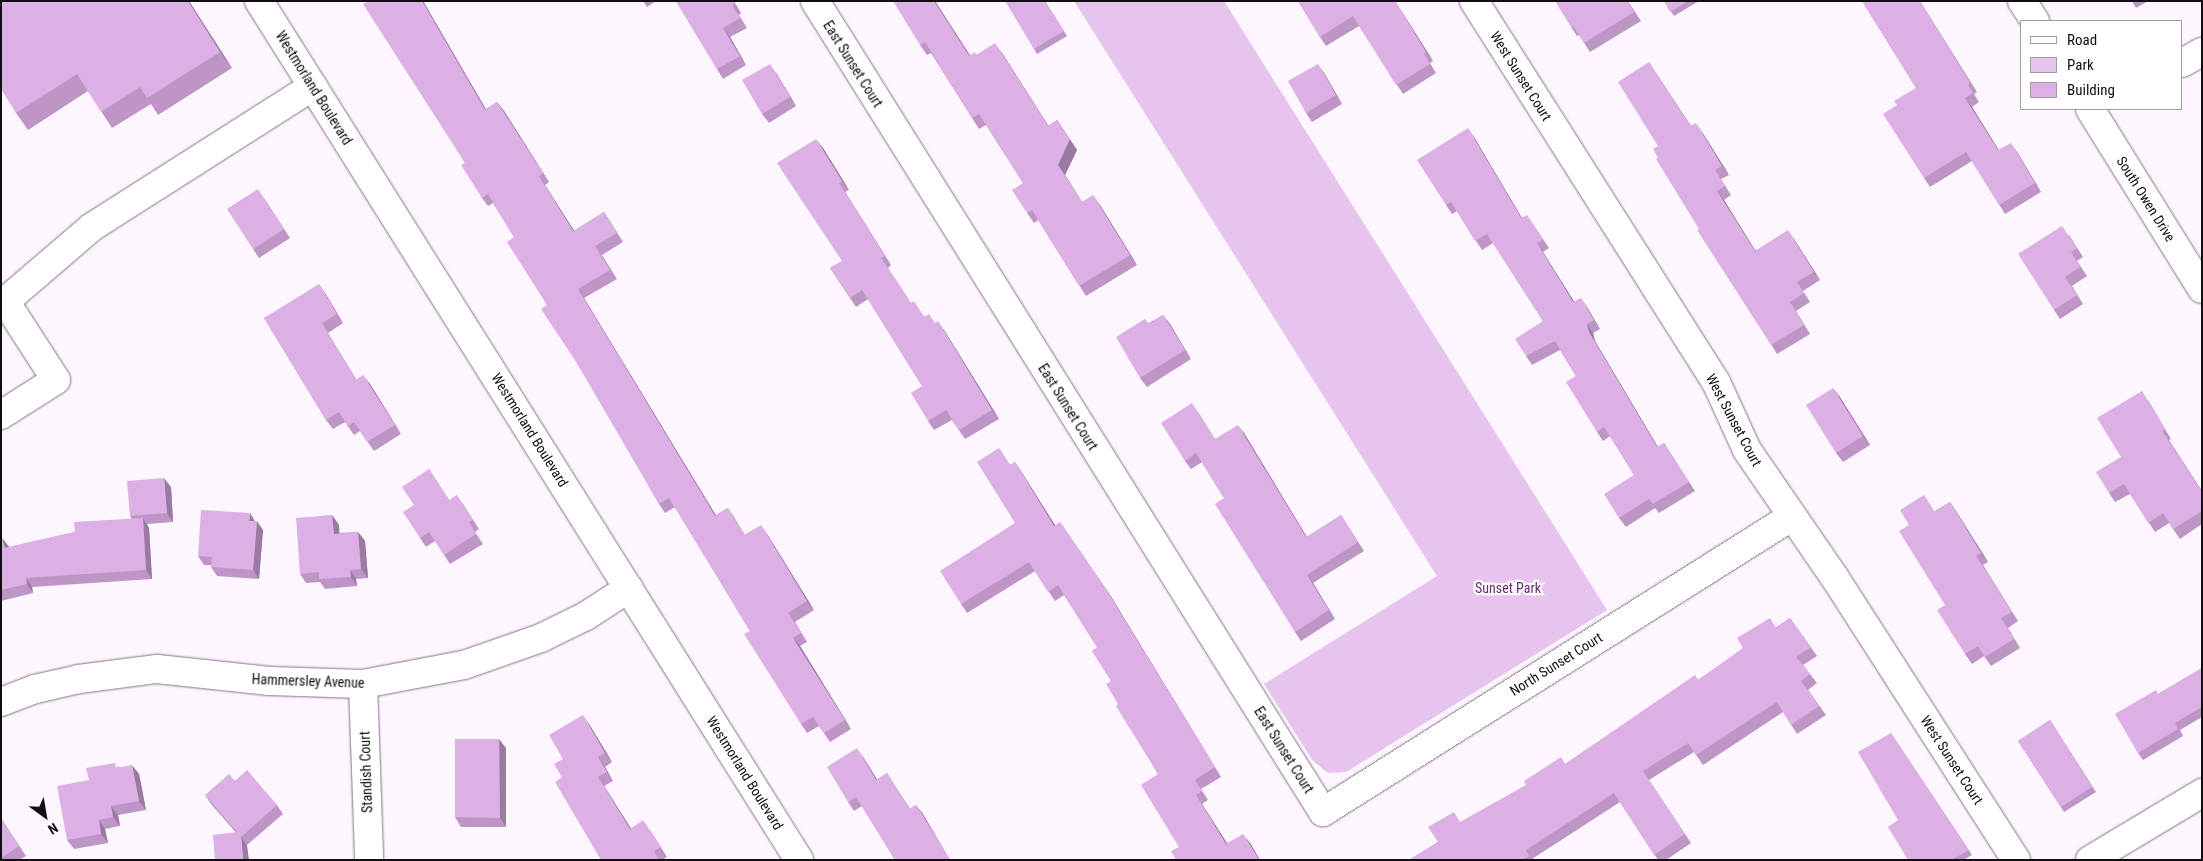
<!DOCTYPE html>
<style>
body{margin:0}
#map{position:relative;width:2203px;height:861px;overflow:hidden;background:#fdf6fe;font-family:"Roboto Condensed",sans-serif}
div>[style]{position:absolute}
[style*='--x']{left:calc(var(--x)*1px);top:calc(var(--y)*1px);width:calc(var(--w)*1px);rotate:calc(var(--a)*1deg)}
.green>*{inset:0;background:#e6c4ed}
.roads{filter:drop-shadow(0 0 1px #847486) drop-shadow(0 0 1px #847486)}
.minor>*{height:28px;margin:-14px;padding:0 14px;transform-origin:14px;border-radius:14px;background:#fff}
.wall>*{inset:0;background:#bd96c5}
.shaded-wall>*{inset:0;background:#9a7aa0}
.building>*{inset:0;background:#dcafe5}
span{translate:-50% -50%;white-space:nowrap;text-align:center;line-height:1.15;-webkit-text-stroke:4.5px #fff;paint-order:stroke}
.street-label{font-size:14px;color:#120c13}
.park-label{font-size:14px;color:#632d6e}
.frame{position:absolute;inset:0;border:2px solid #120c13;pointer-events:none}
.legend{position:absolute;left:2020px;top:20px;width:162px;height:90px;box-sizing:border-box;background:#fff;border:1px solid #a09ea1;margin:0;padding:6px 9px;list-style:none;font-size:15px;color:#120c13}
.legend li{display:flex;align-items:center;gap:10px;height:25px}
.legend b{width:25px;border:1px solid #a09ea1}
.north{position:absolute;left:20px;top:791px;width:50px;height:50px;-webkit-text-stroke:4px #fff;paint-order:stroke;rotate:148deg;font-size:14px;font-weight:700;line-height:20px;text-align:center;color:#120c13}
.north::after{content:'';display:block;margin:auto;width:18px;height:22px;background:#120c13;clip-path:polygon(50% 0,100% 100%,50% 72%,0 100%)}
</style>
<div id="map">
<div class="green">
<i style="clip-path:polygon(1074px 1px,1224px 1px,1607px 610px,1346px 772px,1328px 773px,1313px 761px,1264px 684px,1437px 576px)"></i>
</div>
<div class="roads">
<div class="minor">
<i style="--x:259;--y:1;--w:1015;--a:57.84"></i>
<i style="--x:815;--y:1;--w:957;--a:57.94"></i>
<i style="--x:1323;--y:812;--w:553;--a:-32.22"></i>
<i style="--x:1474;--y:1;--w:451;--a:57.6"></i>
<i style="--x:1716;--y:382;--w:75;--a:65.5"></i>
<i style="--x:1747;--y:450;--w:155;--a:55.5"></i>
<i style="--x:1835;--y:578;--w:335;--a:57.3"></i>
<i style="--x:2022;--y:1;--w:24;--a:57"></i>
<i style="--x:2182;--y:63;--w:23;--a:-29"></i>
<i style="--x:2090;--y:109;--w:212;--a:58.1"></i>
<i style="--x:1;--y:305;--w:120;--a:-40.6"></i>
<i style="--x:92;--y:227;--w:262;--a:-32.5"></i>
<i style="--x:1;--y:415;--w:65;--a:-32.5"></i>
<i style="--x:56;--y:380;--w:94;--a:-122.8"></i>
<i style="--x:363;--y:684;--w:176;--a:88"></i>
<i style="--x:1;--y:702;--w:36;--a:-21"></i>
<i style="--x:35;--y:689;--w:45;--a:-12.8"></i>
<i style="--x:79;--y:679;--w:79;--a:-7.3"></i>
<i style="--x:157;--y:669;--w:113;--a:6.1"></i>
<i style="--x:269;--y:681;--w:94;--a:1.8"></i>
<i style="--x:363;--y:684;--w:103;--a:-10.7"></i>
<i style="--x:464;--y:665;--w:82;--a:-19.3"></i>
<i style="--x:541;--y:638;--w:50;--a:-26.1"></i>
<i style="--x:586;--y:616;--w:51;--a:-33.1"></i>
<i style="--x:2090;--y:860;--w:131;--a:-30.9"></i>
</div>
</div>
<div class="wall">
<i style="clip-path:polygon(1px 1px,189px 1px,232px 68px,158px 115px,151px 104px,112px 128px,88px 91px,28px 130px,16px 113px)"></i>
<i style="clip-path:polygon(369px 1px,423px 1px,486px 109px,497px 102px,504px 111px,549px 182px,545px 185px,574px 231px,604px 212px,610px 221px,623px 242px,602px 255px,617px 279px,584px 298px,716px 515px,728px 508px,744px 535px,767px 534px,814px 610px,795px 622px,807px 642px,800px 646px,851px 729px,830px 742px,819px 726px,807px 733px,801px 724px,750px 631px,675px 507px,665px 513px,659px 504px,547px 305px,514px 237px,493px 203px,488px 206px,482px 198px,465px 163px)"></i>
<i style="clip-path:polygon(643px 1px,656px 1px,647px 7px)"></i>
<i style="clip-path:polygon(676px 1px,734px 1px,741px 13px,739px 15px,747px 28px,730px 37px,746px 65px,723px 79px,717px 69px)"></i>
<i style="clip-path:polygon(935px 1px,970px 55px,1002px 53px,1048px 126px,1057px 120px,1077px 150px,1065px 175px,1082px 202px,1100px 205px,1137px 265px,1086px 296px,1038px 220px,1034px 223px,1027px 213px,1023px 183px,986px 125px,979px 129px,931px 53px,927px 55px,920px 45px)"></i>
<i style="clip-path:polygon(1045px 1px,1067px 36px,1037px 54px,1034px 49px)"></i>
<i style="clip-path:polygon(1298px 1px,1395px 1px,1433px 61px,1430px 63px,1436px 73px,1403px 94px,1359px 26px,1326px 46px,1320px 37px)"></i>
<i style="clip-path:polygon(1628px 1px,1641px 21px,1590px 52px,1579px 35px,1577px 36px,1571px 27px)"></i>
<i style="clip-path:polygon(1664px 1px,1699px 1px,1674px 16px)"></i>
<i style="clip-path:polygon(1862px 1px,1920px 1px,1977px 92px,1974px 94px,1979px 102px,1972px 107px,1999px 150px,2017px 152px,2041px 192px,2005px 214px,1972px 161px,1930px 187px,1924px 178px,1897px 105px,1916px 88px)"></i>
<i style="clip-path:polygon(2132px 1px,2148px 1px,2136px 8px)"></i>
<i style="clip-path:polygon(1649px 62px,1691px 126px,1702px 132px,1729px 175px,1721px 179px,1731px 195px,1724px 200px,1755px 250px,1794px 239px,1820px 280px,1803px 291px,1810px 302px,1796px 311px,1810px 334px,1777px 354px,1699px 229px,1658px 146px)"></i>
<i style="clip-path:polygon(776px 73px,796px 106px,769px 123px,762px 114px)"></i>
<i style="clip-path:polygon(1324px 73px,1342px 104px,1312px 122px,1306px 113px)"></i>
<i style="clip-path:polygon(1474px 137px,1522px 218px,1533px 224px,1549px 248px,1543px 252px,1574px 302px,1587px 307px,1600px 329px,1593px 333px,1595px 341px,1658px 447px,1664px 443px,1695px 491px,1659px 513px,1655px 508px,1626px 527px,1619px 518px,1634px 475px,1610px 436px,1603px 441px,1597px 432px,1576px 376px,1560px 350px,1532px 365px,1526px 356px,1543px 321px,1493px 243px,1482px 250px,1457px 211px,1452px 214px,1446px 205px)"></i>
<i style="clip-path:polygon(823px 148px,849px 190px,845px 192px,891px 265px,888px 268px,911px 303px,925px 317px,935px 323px,944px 330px,999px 419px,965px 439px,952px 420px,934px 430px,928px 421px,922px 386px,868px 299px,856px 307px,830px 268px,842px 261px)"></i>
<i style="clip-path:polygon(264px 198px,290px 238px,259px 258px,253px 249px)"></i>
<i style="clip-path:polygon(2069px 235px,2083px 257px,2077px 261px,2087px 276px,2072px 286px,2083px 304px,2060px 319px,2054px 310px)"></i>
<i style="clip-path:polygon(325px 293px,343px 323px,328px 333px,356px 380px,370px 384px,401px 434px,374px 451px,360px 431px,354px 435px,345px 422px,333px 429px,326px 420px,264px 318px)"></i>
<i style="clip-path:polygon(1163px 315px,1191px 359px,1147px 387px,1140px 378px,1149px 323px)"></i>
<i style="clip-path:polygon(1833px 388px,1870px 445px,1843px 462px,1836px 453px)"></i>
<i style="clip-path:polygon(2148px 400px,2171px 439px,2169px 440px,2202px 491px,2202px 524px,2180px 539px,2169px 523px,2155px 532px,2130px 494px,2115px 502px,2109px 493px,2121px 457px)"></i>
<i style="clip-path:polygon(1198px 412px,1215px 439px,1244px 433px,1307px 537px,1341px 515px,1364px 551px,1313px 583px,1335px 619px,1301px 641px,1295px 632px,1224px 498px,1202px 462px,1191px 469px,1185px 461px)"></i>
<i style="clip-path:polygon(999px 448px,1010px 465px,1015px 462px,1055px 525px,1110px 595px,1221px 777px,1201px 789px,1208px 800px,1202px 804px,1227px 843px,1250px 843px,1260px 860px,1176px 860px,1179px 847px,1158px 774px,1118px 704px,1111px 681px,1097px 647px,1064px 595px,1055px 601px,1035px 571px,967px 613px,961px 604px,1015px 523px)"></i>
<i style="clip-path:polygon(429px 469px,449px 500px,463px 504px,479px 529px,475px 532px,483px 544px,450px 564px,435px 541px,426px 547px,420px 538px,414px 505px)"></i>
<i style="clip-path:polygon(171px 487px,173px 522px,147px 524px,149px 528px,152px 579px,32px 587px,33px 593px,1px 601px,1px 538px,2px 538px,9px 547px,132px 519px,130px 516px)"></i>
<i style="clip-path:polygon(1950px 502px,1988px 562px,1983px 565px,2018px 621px,2008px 628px,2020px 648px,1991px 666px,1984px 656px,1972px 664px,1965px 654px,1935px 511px)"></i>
<i style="clip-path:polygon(332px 515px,339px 525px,339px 533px,358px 532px,365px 541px,368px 578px,356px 579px,357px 586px,325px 589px,320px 582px,306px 583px,300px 574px)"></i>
<i style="clip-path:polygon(255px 521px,263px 530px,259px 579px,217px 576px,211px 567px,211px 565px,204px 565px,198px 556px)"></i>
<i style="clip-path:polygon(1790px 618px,1817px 656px,1803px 665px,1817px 683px,1808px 690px,1826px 715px,1797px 734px,1783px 712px,1703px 765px,1694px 752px,1649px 780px,1691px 843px,1666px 860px,1658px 860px,1620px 802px,1532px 859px,1532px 860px,1409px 860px,1438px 842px,1461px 822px,1565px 764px,1698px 680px)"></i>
<i style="clip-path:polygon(2202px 668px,2202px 717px,2180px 730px,2183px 736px,2143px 760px,2138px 753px,2158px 694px)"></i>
<i style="clip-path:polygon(2050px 720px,2096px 792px,2064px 812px,2018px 741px)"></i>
<i style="clip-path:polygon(589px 724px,612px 762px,605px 767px,613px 781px,604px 786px,631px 829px,650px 830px,667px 857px,662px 860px,601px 860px,562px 777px,563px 759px)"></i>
<i style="clip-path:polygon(1891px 733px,1972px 855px,1963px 860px,1908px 860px,1898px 820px)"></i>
<i style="clip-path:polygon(506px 748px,506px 827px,461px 827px,455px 817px)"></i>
<i style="clip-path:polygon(863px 757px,877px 780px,887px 773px,910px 809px,916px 805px,950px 860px,895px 860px,862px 806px,854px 811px,848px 802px)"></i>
<i style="clip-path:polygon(118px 767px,139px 774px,146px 810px,118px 815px,120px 826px,105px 829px,108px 843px,74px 849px,67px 840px,89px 780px)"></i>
<i style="clip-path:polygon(235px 781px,277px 805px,283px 814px,247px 845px,211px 804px,205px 795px)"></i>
<i style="clip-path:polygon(1px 818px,26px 856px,19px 860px,1px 860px)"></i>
</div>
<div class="shaded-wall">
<i style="clip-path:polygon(188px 1px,189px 1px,232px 68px,220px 52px)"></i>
<i style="clip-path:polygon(422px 1px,423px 1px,491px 119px,485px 110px)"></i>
<i style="clip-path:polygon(934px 1px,935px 1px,976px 66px,969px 56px)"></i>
<i style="clip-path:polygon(1395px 1px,1433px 61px,1426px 52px)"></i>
<i style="clip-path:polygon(723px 28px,730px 37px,746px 65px,740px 56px)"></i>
<i style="clip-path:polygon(995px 43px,1002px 53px,1055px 136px,1048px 126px)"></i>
<i style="clip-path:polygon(770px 64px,776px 73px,796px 106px,790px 97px)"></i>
<i style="clip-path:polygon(1318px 64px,1324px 73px,1342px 104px,1336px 95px)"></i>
<i style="clip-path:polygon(1965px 98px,1972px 107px,2004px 159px,1998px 150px)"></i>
<i style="clip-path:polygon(497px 102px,504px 111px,549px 182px,543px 173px)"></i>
<i style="clip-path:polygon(1057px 120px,1077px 150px,1065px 175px,1089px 212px,1058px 165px)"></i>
<i style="clip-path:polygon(1696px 123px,1702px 132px,1729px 175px,1722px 166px)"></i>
<i style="clip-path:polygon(1468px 128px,1474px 137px,1527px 227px,1521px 218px)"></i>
<i style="clip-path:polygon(816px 139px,823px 148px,849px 190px,842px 181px)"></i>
<i style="clip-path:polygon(2011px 143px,2017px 152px,2041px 192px,2035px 183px)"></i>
<i style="clip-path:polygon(539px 176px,545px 185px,580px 240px,573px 231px)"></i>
<i style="clip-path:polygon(839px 183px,845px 192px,891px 265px,885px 256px)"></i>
<i style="clip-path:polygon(1717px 191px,1724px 200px,1761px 260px,1755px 251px)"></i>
<i style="clip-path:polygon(1093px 195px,1100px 205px,1137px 265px,1130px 255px)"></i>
<i style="clip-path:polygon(1788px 230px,1794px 239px,1820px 280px,1814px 272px)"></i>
<i style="clip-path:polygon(1537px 243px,1543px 252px,1580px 311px,1573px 302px)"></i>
<i style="clip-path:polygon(319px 284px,325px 293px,343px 323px,337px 314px)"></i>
<i style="clip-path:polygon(578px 289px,584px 298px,721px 525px,715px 516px)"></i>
<i style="clip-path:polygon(1581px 298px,1587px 307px,1600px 329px,1594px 320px)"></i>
<i style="clip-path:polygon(1163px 315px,1170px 324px,1191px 359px,1185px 350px)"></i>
<i style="clip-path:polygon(938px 321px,944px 330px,999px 419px,992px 410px)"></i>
<i style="clip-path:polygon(322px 323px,328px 333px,362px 389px,356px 380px)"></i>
<i style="clip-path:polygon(1587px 324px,1593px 333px,1595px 341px,1663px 456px,1657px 447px,1589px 332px)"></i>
<i style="clip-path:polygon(363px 375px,370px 384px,401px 434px,395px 425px)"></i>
<i style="clip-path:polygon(1833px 388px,1840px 397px,1870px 445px,1863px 436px)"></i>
<i style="clip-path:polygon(1238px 425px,1244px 433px,1312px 546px,1306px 537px)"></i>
<i style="clip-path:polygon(1015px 462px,1021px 471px,1061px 535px,1054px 526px)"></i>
<i style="clip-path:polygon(164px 478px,171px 487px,173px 522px,167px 513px)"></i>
<i style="clip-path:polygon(1950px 502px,1956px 511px,1988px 562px,1981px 553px)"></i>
<i style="clip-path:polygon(728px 508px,734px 517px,750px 544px,744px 535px)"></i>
<i style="clip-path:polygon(250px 513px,256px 523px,249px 521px)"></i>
<i style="clip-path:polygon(332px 515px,339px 525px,340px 543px,334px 534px)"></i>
<i style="clip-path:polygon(143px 518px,149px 528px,152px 579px,146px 570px)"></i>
<i style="clip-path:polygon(257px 521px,263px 530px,259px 579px,253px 570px)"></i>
<i style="clip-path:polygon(1060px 522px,1110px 595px,1221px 777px,1215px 767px)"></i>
<i style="clip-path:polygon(761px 525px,767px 534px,814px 610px,807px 601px)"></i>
<i style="clip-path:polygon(358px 532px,365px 541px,368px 578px,361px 569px)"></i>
<i style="clip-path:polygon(2px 538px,9px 547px,5px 548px)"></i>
<i style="clip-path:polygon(350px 570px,356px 579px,357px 586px,351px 577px)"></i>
<i style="clip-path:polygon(1307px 575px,1313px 583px,1335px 619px,1329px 610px)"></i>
<i style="clip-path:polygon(26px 578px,32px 587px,33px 593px,27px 584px)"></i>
<i style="clip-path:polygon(793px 638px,800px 646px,851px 729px,845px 720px)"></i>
<i style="clip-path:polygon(583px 715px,589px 724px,612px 762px,605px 753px)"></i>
<i style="clip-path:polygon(499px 739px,506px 748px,506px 827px,500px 818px)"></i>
<i style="clip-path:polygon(857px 748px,863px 757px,883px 789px,876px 780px)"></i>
<i style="clip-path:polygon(598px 757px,605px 767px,613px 781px,607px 772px)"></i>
<i style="clip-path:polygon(132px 765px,139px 774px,146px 810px,139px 801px)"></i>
<i style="clip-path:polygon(598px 777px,604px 786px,637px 838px,630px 829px)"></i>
<i style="clip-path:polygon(1196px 795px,1202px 804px,1233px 853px,1226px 844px)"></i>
<i style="clip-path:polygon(916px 805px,923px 814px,950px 860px)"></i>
<i style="clip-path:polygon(111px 806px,118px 815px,120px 826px,113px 817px)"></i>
<i style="clip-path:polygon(99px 820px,105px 829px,108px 843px,101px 834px)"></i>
<i style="clip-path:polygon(1243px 834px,1250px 843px,1260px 860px,1258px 858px)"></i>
<i style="clip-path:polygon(241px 837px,247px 845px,249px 860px,243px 860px)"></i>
</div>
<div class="building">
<i style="clip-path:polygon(1px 1px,188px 1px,220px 52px,147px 98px,140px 87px,101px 112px,77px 74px,16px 113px,1px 89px)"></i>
<i style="clip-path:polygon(369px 1px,422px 1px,485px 110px,497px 102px,543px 173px,539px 176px,573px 231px,604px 212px,617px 233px,595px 246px,610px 270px,578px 289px,715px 516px,728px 508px,744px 535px,761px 525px,807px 601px,788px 613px,801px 633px,793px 638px,845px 720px,824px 733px,813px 717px,801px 724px,744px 634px,750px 631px,669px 498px,659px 504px,575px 360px,541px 309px,547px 305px,507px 242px,514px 237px,488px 194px,482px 198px,461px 165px,465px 163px,363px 4px)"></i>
<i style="clip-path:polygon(676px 1px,733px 1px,735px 4px,732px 5px,740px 18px,723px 28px,740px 56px,717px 69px)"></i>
<i style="clip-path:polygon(893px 1px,934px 1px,969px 56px,975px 52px,976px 55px,995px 43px,1048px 126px,1057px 120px,1070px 139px,1058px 165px,1082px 202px,1093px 195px,1130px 255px,1079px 286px,1032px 210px,1027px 213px,1012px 190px,1023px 183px,979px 114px,972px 118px,925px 42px,920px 45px)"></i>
<i style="clip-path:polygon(1005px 1px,1045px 1px,1064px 31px,1034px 49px)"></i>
<i style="clip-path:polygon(1298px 1px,1395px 1px,1426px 52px,1424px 54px,1430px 64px,1396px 85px,1353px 16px,1320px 37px)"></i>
<i style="clip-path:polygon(1555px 1px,1628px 1px,1634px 12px,1584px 43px,1573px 26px,1571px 27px)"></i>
<i style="clip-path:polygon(1664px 1px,1688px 1px,1670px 12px)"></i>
<i style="clip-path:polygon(1862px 1px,1920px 1px,1970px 83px,1968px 85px,1973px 93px,1965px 98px,1998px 150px,2011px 143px,2035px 183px,1999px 205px,1966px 152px,1924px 178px,1883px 114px,1897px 105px,1894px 101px,1916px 88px)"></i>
<i style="clip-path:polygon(1649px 62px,1690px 126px,1696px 123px,1722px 166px,1715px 170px,1725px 186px,1717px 191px,1755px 251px,1788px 230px,1814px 272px,1797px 282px,1804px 293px,1790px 302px,1804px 325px,1771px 345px,1697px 230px,1699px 229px,1656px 159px,1658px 158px,1653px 149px,1658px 146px,1618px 82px)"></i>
<i style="clip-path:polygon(770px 64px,790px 97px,762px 114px,742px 80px)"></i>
<i style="clip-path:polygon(1318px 64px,1336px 95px,1306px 113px,1288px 81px)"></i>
<i style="clip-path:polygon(1468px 128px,1521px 218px,1527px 215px,1543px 239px,1537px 243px,1573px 302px,1581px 298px,1594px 320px,1587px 324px,1589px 332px,1657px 447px,1664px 443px,1689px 482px,1653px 504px,1649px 499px,1619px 518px,1604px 494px,1634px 475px,1604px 427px,1597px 432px,1566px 382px,1576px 376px,1555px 341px,1526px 356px,1515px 339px,1543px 321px,1487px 234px,1475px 241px,1451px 202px,1446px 205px,1417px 160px)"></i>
<i style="clip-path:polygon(816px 139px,842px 181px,839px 183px,885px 256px,881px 258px,911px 303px,914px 301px,924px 317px,929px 314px,935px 323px,938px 321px,992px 410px,959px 430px,946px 410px,928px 421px,911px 393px,922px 386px,862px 290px,850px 298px,830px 268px,842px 261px,777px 163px)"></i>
<i style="clip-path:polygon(258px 189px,284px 229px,253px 249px,227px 209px)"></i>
<i style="clip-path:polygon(2062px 226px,2077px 248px,2071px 252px,2080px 267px,2065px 277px,2077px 295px,2054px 310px,2018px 254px)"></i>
<i style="clip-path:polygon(319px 284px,337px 314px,322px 323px,356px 380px,363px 375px,395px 425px,367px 442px,354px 422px,348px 426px,339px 412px,326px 420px,264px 318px)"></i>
<i style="clip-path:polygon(1163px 315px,1185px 350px,1140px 378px,1116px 337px,1145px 319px,1149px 324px)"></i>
<i style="clip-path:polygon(1833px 388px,1863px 436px,1836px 453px,1806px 405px)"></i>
<i style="clip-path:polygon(2142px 391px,2165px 429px,2162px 431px,2202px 492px,2202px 511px,2173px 529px,2163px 513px,2148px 523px,2124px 484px,2109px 493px,2096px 472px,2121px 457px,2097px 418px)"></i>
<i style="clip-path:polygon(1192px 403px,1215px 439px,1238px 425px,1306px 537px,1341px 515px,1358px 542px,1307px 575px,1329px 610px,1295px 632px,1215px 504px,1224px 498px,1196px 453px,1185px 461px,1161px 423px)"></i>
<i style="clip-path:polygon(999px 448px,1010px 465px,1015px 462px,1054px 526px,1060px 522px,1104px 586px,1215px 767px,1195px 780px,1202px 791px,1196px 795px,1226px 844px,1243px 834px,1258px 858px,1255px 860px,1176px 860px,1171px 851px,1179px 847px,1141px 785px,1158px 774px,1116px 706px,1118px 704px,1106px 684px,1111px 681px,1092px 651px,1097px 647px,1058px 585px,1048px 592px,1029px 562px,961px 604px,940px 571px,1015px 523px,977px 462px)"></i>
<i style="clip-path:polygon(429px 469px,449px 500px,457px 495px,473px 520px,469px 522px,476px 534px,444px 555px,429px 532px,420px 538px,403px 512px,414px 505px,402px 487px)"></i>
<i style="clip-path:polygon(164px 478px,167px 513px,130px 516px,127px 481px)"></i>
<i style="clip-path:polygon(1924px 495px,1935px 512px,1950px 502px,1981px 553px,1976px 556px,2012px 612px,2001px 618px,2014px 639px,1985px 657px,1978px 646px,1965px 654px,1937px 610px,1945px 605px,1899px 531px,1909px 525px,1900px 510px)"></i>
<i style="clip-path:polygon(201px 510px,250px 513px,249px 521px,257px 521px,253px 570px,211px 567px,212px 557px,198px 556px)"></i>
<i style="clip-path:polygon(332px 515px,334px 534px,358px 532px,361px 569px,350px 570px,351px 577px,319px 579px,319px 572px,300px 574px,296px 518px)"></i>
<i style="clip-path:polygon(143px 518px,146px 570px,26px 578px,27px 584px,1px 590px,1px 538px,2px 538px,5px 548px,75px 532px,74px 522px)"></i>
<i style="clip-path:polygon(1770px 618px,1776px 628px,1790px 618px,1811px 647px,1796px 657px,1810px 674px,1801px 681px,1819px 706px,1791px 725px,1777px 702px,1696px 755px,1688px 743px,1643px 771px,1685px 834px,1654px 855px,1614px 793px,1526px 850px,1529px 856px,1522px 860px,1409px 860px,1438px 842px,1428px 827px,1454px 812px,1460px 822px,1526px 785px,1524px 781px,1561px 757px,1565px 764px,1695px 675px,1698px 680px,1743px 648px,1737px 638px)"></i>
<i style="clip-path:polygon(2202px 668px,2202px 707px,2175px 723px,2178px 729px,2138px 753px,2115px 714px,2156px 690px,2158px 694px)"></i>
<i style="clip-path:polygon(583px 715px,605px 753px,598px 757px,607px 772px,598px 777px,630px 829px,643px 820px,661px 847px,654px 851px,659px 860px,601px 860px,555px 782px,562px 777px,554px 764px,563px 759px,549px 735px)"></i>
<i style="clip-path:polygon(2050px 720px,2092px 787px,2061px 807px,2018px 741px)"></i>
<i style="clip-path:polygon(1891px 733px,1969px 850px,1951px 860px,1908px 860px,1888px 827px,1898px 820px,1858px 752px)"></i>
<i style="clip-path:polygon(455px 739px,499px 739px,500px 818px,455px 817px)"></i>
<i style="clip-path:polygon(857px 748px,876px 780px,887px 773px,909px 809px,916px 805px,950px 860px,895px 860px,856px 797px,848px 802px,827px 767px)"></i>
<i style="clip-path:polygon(115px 763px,116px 768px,132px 765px,139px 801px,111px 806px,113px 817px,99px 820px,101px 834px,67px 840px,57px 786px,89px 780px,86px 768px)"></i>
<i style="clip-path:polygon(247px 770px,277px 805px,241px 837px,243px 860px,215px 860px,213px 835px,237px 832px,205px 795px,229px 774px,235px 781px)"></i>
<i style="clip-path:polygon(1px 818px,19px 846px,1px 858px)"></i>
</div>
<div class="street-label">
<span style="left:853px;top:64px;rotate:58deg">East Sunset Court</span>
<span style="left:1521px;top:76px;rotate:58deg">West Sunset Court</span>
<span style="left:314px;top:88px;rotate:58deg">Westmorland Boulevard</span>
<span style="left:2146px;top:199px;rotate:58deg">South Owen Drive</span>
<span style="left:1068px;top:407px;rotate:58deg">East Sunset Court</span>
<span style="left:1734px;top:420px;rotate:62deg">West Sunset Court</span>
<span style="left:530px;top:430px;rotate:58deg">Westmorland Boulevard</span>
<span style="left:1556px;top:664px;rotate:-32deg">North Sunset Court</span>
<span style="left:308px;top:681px;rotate:2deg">Hammersley Avenue</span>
<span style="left:1284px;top:750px;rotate:58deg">East Sunset Court</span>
<span style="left:1952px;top:760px;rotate:57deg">West Sunset Court</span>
<span style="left:366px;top:772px;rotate:-92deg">Standish Court</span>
<span style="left:745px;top:773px;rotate:58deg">Westmorland Boulevard</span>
</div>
<div class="park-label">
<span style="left:1508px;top:588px">Sunset Park</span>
</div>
<div class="frame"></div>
<ul class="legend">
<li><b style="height:6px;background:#fff"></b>Road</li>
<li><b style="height:14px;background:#e6c4ed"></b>Park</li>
<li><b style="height:14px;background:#dcafe5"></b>Building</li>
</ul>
<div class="north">N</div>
</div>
